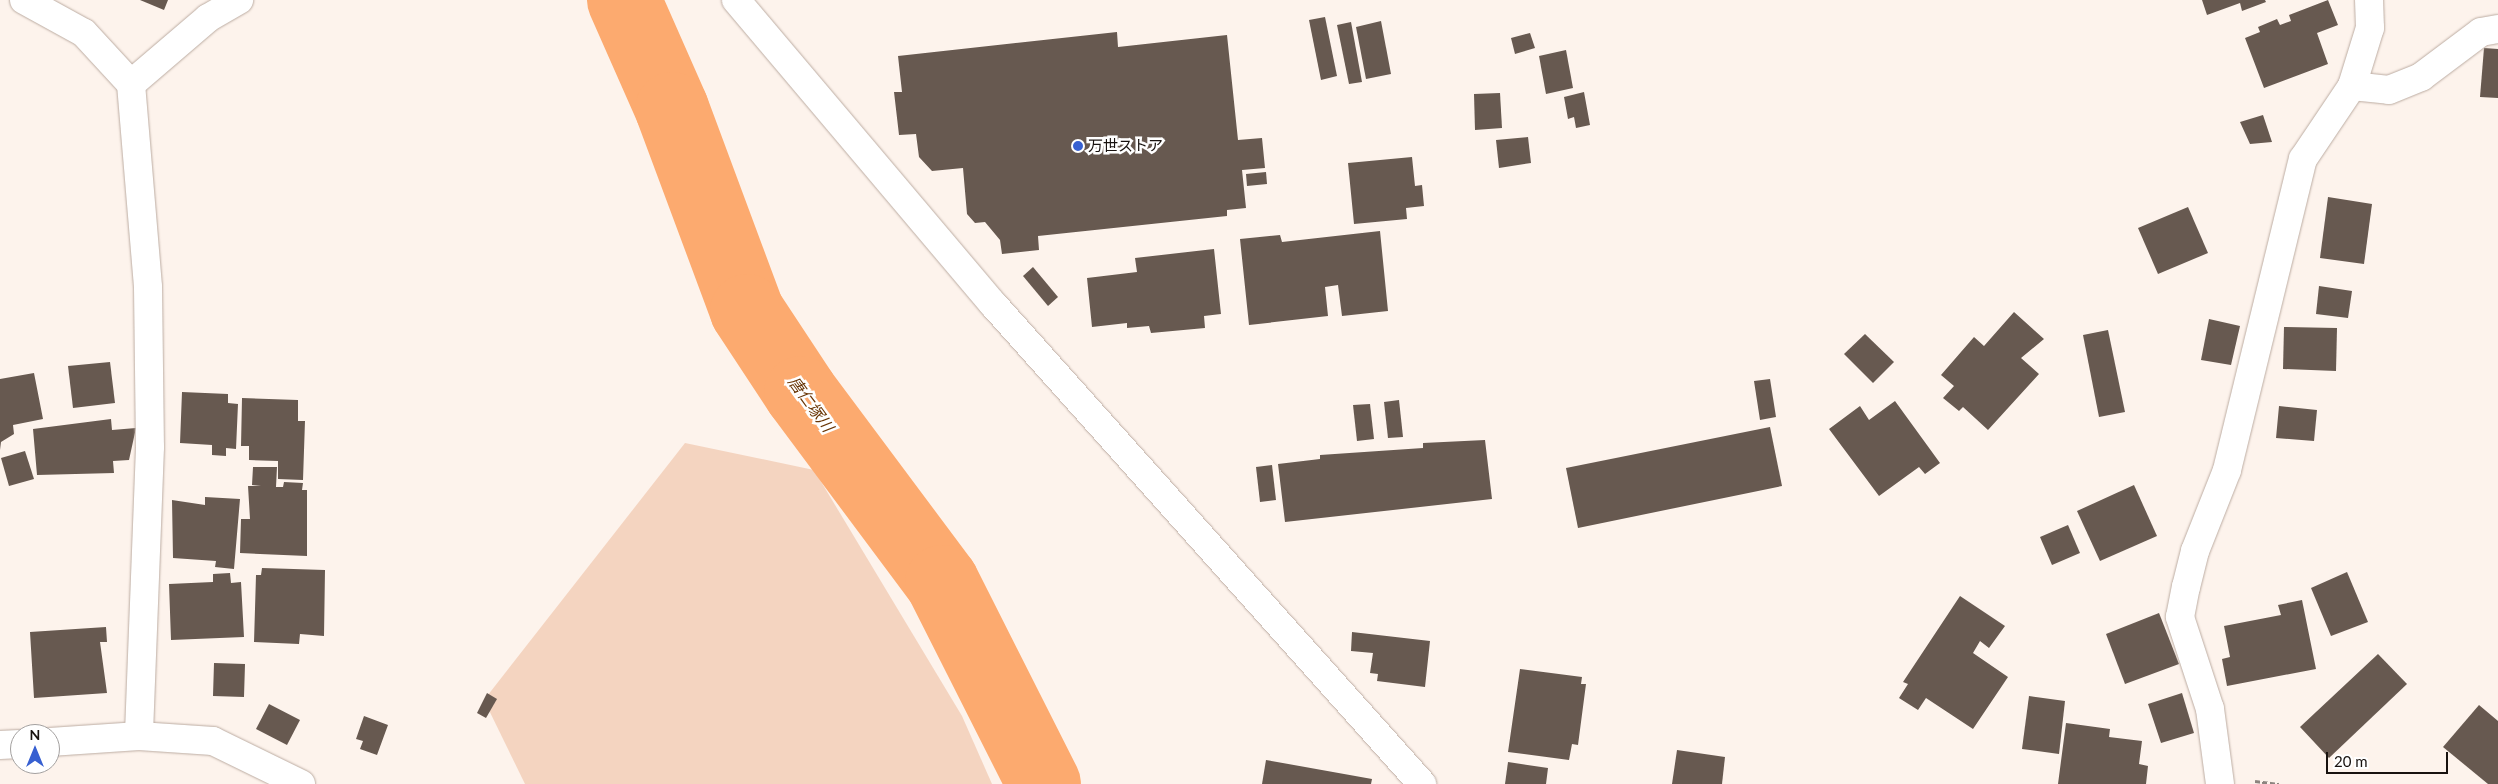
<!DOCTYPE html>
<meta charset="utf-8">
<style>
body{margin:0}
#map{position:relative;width:2498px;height:784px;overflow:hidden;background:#fdf3ec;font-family:Lato,"Noto Sans JP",sans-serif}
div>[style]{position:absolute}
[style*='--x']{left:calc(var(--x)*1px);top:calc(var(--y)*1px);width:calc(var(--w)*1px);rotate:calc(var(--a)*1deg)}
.green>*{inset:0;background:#f4d4c0}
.river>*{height:74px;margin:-37px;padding:0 37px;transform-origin:37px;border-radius:37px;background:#fcaa6f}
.building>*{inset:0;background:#675950}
.path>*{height:3px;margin-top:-1.5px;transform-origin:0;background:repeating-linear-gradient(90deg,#8c847f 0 5px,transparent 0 7.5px)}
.roads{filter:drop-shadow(0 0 1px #bcaca2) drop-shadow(0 0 1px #bcaca2)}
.minor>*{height:28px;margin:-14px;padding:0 14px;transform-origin:14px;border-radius:14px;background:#fff}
.tertiary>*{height:28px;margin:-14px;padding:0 14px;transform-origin:14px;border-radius:14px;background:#fff}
.dots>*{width:14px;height:14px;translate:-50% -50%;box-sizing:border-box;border:2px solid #fff;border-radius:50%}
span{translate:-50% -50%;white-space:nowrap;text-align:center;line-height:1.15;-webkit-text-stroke:5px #fff;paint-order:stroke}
.poi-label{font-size:15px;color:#18120f}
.left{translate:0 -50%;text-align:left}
.water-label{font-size:16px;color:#683404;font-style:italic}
.north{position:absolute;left:10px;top:724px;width:50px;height:50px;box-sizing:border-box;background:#fff;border:1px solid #a3a09f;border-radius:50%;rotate:0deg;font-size:14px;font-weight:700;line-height:20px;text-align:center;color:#18120f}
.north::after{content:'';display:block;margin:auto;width:18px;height:22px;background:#3760d1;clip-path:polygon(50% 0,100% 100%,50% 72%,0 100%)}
.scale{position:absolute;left:2326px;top:752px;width:122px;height:22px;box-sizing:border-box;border:2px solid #18120f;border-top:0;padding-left:6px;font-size:15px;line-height:18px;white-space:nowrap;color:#18120f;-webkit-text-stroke:4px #fff;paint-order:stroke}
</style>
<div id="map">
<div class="green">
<i style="clip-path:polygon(685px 443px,814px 470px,962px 716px,992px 784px,525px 784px,484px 700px)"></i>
</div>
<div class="river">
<i style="--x:624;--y:0;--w:119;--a:66.2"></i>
<i style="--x:672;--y:109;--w:215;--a:69.6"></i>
<i style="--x:747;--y:311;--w:98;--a:56.6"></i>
<i style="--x:801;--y:393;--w:236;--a:53.3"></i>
<i style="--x:942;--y:582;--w:226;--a:63.2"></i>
</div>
<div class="building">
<i style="clip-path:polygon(140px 0,168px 0,164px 10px)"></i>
<i style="clip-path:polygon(2202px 0,2265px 0,2266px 2px,2242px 11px,2240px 3px,2207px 15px)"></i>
<i style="clip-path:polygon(2328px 0,2338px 25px,2317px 33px,2328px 64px,2264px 88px,2245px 38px,2260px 32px,2258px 27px,2277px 19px,2280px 25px,2291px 21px,2289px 15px)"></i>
<i style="clip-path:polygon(1325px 17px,1337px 76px,1321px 80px,1309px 20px)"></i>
<i style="clip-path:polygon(1381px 21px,1391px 74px,1366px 79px,1356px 27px)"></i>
<i style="clip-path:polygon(1351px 22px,1362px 82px,1349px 84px,1337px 25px)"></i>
<i style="clip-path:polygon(1117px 32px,1118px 47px,1227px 35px,1238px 140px,1262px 138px,1265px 168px,1242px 170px,1246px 208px,1227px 210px,1227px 216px,1038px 236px,1039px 250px,1002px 254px,1000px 240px,985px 222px,975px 223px,967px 214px,963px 168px,932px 171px,919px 157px,916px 134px,899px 135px,894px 92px,902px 92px,898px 56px)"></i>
<i style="clip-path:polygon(1530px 33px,1535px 48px,1515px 54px,1511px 38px)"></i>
<i style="clip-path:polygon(2484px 48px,2498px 49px,2498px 98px,2480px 97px)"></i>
<i style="clip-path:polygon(1566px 50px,1573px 88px,1546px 94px,1539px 56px)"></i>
<i style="clip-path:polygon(1584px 92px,1590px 125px,1576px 128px,1574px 117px,1568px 119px,1564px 97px)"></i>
<i style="clip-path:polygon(1500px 93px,1502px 128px,1475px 130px,1474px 94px)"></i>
<i style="clip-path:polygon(2263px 115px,2272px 142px,2250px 144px,2240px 122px)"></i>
<i style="clip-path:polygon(1528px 137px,1531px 163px,1499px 168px,1496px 140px)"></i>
<i style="clip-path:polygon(1412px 157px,1415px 186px,1422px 185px,1424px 206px,1406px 208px,1407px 219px,1354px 224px,1348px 163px)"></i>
<i style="clip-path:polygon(1266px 172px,1267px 184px,1247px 186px,1246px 174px)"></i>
<i style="clip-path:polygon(2328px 197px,2372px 204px,2364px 264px,2320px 258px)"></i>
<i style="clip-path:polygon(2188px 207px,2208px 253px,2158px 274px,2138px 228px)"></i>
<i style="clip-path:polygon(1380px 231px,1388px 311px,1342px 316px,1338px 285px,1325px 287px,1328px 316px,1249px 325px,1240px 239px,1280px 235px,1282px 242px)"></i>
<i style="clip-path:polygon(1214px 249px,1221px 314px,1204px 316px,1205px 328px,1151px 333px,1149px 326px,1127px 328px,1127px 323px,1092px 327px,1087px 278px,1137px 272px,1135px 258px)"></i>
<i style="clip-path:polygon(1033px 267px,1058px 297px,1048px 306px,1023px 276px)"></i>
<i style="clip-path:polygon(2319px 286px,2352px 291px,2348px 318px,2316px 314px)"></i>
<i style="clip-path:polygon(2014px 312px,2044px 339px,2021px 358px,2039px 374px,1988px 430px,1963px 407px,1959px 411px,1943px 398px,1954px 386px,1941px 375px,1974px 337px,1984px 346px)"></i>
<i style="clip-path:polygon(2209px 319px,2240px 326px,2231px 365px,2201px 360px)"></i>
<i style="clip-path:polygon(2284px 327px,2337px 328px,2336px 371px,2283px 369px)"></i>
<i style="clip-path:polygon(2108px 330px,2125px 412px,2099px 417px,2083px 335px)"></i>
<i style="clip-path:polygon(1865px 334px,1894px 362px,1873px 383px,1844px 354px)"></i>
<i style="clip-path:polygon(110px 362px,115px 403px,73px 408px,68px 366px)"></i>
<i style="clip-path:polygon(34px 373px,43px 419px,13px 425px,14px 434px,1px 442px,0 450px,0 379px)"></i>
<i style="clip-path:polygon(1770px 379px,1776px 417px,1760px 420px,1754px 381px)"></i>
<i style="clip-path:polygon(182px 392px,228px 394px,228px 403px,238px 404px,236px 449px,226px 448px,226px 456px,212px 455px,212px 445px,180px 443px)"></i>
<i style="clip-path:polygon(242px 398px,298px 400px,298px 421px,305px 421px,303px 480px,278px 479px,278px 461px,249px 460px,249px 446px,241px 446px)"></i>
<i style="clip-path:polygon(1399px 400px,1403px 437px,1388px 438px,1384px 402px)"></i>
<i style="clip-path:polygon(1895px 401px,1940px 463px,1925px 474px,1919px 467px,1879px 496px,1829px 429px,1860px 406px,1869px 420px)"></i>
<i style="clip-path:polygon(1370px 404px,1374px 439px,1357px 441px,1353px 405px)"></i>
<i style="clip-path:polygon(2279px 406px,2317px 410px,2314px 441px,2276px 438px)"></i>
<i style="clip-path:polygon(111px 419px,112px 430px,136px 428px,129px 460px,113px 461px,114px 473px,37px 475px,33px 429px)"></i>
<i style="clip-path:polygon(1770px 427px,1782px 486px,1578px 528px,1566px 468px)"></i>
<i style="clip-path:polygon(1485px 440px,1492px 499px,1285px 522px,1278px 464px,1320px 459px,1320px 455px,1423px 448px,1423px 443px)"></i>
<i style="clip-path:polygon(25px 451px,34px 479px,9px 486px,1px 458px)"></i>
<i style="clip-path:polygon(1272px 465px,1276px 500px,1260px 502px,1256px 467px)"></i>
<i style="clip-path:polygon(253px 467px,277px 467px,276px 487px,283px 487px,284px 482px,303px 483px,302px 490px,307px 490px,307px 556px,240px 553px,241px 519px,250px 519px,248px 486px,261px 486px,252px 485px)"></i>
<i style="clip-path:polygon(2134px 485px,2157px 536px,2100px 561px,2077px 511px)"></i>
<i style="clip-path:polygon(205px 497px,240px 499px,234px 569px,215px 567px,216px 561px,173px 558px,172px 500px,205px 505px)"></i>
<i style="clip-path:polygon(2068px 525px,2080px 553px,2052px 565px,2040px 537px)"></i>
<i style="clip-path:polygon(262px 568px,325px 570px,324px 636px,300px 634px,299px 644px,254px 642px,256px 575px,261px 575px)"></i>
<i style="clip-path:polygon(2347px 572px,2368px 622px,2331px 636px,2311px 588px)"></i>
<i style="clip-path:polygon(230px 573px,231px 583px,241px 582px,244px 637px,171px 640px,169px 584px,213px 582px,213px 574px)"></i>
<i style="clip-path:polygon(1960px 596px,2005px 626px,1989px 648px,1980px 641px,1973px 653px,2008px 677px,1973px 729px,1926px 698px,1918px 710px,1899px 698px,1908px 684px,1903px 682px)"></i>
<i style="clip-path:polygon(2302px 600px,2316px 669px,2227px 686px,2222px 659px,2230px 657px,2224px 626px,2281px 615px,2278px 605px)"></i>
<i style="clip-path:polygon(2159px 613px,2179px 664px,2125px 684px,2106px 634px)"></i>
<i style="clip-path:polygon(106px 627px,107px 642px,100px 642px,107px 693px,34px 698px,30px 632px)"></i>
<i style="clip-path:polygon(1352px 632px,1430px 641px,1425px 687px,1377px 681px,1378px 674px,1370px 673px,1373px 653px,1351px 651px)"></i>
<i style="clip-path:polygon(2378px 654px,2407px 684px,2329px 758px,2300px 727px)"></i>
<i style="clip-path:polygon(214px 663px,245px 664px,244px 697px,213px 696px)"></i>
<i style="clip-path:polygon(1520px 669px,1582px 677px,1581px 684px,1586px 684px,1578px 745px,1572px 744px,1569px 760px,1508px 752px)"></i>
<i style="clip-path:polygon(487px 693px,497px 699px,486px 718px,477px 713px)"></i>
<i style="clip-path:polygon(2182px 693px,2194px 733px,2161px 743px,2148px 704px)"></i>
<i style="clip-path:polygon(2029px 696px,2065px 701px,2059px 754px,2022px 749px)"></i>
<i style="clip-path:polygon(269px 704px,300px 720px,287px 745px,256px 729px)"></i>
<i style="clip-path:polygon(2479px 705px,2498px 721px,2498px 784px,2488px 784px,2443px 747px)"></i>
<i style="clip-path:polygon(364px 716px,388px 725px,377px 755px,360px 749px,363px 741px,356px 739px)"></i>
<i style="clip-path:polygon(2066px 723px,2110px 729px,2109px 737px,2142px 741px,2139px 764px,2148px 766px,2146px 784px,2058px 784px)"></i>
<i style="clip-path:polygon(1677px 750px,1725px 757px,1722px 784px,1672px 784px)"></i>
<i style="clip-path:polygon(1266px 760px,1372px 779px,1371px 784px,1262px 784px)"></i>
<i style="clip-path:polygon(1508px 762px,1548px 768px,1546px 784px,1505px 784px)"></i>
</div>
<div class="path">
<i style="--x:2255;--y:781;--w:24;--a:7"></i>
</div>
<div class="roads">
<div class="minor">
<i style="--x:24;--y:0;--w:68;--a:28.8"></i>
<i style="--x:84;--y:33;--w:69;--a:47.3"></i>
<i style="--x:131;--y:84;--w:204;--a:85.2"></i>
<i style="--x:148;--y:287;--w:160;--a:89.3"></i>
<i style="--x:150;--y:447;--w:289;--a:92.2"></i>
<i style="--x:131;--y:84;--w:101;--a:-40.6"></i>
<i style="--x:208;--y:18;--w:36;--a:-30"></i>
<i style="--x:2352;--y:86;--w:37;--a:6"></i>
<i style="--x:2389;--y:90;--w:35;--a:-22"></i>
<i style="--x:2421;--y:77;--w:75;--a:-36.9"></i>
<i style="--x:2481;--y:32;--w:17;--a:-10"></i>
<i style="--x:50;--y:742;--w:89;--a:-3.9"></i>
<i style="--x:139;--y:736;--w:74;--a:3.9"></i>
<i style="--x:213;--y:741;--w:98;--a:26"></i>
<i style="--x:0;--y:745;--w:20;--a:-3"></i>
<i style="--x:2220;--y:784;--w:76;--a:-97.6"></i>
<i style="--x:2210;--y:709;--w:97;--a:-108.1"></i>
<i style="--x:2180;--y:617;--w:31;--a:-79"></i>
<i style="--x:2186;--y:587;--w:37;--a:-76"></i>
<i style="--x:2195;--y:551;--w:87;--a:-68.4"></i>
<i style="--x:2227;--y:470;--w:320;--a:-76.3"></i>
<i style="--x:2303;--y:159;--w:88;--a:-56.1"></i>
<i style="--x:2352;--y:86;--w:61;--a:-72.8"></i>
<i style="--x:2370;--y:28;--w:28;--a:-92"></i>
</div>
<div class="tertiary">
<i style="--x:736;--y:0;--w:398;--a:49.8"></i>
<i style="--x:993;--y:304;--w:644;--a:48.21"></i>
</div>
</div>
<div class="dots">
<i style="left:1078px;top:146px;background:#3760d1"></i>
</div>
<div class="poi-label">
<span class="left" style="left:1088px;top:146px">万世ストア</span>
</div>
<div class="water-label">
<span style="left:811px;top:404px;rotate:54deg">唐仁塚川</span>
</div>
<div class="north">N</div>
<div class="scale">20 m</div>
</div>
